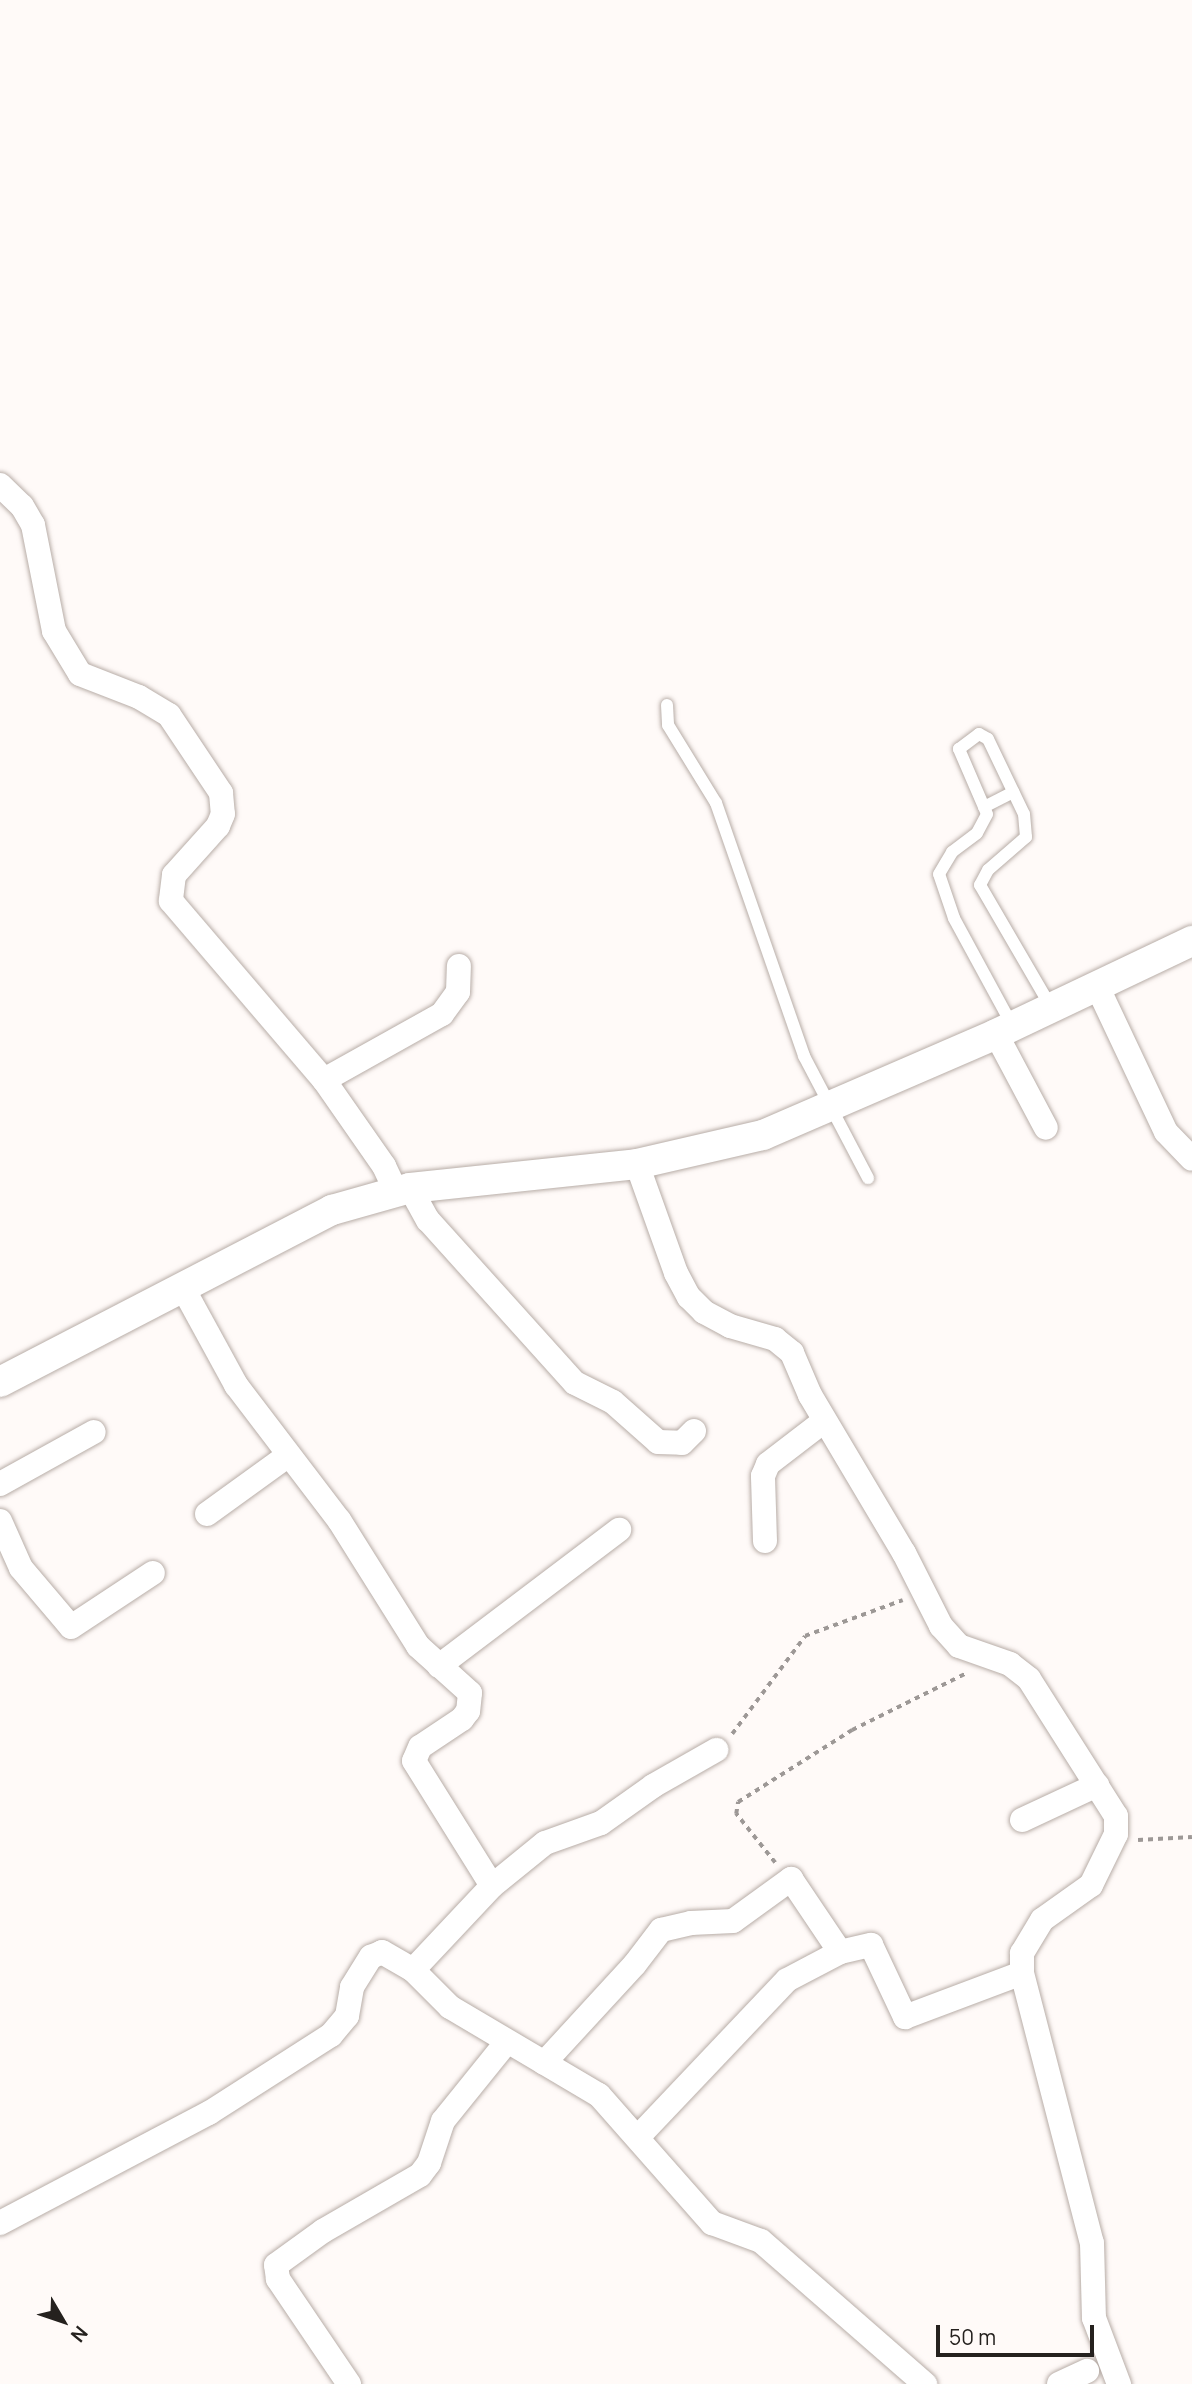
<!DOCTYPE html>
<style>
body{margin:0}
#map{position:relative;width:1192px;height:2384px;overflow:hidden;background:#fffaf8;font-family:Manrope,sans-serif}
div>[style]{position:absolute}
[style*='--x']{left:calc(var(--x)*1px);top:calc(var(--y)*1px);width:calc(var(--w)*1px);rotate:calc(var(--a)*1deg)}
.path>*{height:3.5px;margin-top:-1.75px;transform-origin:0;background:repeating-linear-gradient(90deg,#9d9896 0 5px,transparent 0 10px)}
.roads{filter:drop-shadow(0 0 2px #b8ada7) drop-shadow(0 0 2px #b8ada7)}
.service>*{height:12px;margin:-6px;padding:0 6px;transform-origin:6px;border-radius:6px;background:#fff}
.minor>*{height:24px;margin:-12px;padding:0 12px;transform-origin:12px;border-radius:12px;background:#fff}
.tertiary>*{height:30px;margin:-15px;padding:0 15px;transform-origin:15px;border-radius:15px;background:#fff}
span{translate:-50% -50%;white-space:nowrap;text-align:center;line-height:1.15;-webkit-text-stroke:7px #fffaf8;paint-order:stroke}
.north{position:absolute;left:28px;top:2286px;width:70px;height:70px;-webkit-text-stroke:5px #fffaf8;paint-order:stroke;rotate:129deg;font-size:19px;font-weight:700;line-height:28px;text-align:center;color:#25211e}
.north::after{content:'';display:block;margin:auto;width:24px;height:32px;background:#25211e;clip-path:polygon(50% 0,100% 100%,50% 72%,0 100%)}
.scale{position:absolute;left:936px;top:2325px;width:158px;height:32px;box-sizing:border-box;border:4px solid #25211e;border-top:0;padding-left:9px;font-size:21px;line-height:24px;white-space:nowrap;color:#25211e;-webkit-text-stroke:5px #fffaf8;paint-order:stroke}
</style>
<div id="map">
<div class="path">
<i style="--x:732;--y:1734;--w:122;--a:-53.3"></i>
<i style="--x:805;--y:1636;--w:104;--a:-20.2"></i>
<i style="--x:1138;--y:1840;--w:54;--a:-3.2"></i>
<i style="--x:775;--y:1863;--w:63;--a:-128.5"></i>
<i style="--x:736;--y:1814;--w:12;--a:-81"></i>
<i style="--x:738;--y:1802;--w:135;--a:-32.3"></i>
<i style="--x:852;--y:1730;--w:128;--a:-26.4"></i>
</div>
<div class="roads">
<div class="service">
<i style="--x:667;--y:705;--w:20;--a:87"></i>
<i style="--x:668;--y:725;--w:92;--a:58.4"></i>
<i style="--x:716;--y:803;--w:268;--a:70.8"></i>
<i style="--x:804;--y:1056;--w:138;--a:62.3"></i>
<i style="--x:984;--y:807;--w:33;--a:-27"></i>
<i style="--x:1012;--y:1025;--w:122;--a:-118.5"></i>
<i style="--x:954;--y:918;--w:46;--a:-108.8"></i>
<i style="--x:939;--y:874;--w:26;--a:-59"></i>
<i style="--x:952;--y:852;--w:31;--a:-37"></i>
<i style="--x:977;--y:833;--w:21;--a:-62"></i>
<i style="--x:987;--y:814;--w:71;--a:-113.3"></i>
<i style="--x:959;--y:749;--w:25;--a:-37"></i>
<i style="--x:979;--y:734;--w:10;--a:29"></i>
<i style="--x:988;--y:739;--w:83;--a:64.4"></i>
<i style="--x:1024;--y:814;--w:23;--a:85"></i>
<i style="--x:1026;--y:837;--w:50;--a:139"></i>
<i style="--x:988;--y:870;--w:17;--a:118"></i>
<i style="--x:980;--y:885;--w:141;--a:59.8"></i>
</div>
<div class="minor">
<i style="--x:0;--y:485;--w:30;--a:44"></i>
<i style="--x:22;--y:506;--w:22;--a:60"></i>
<i style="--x:33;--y:525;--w:108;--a:78.8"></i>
<i style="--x:54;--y:631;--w:50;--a:58.8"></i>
<i style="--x:80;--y:674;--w:63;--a:21.3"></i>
<i style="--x:139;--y:697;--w:35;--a:31"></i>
<i style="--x:169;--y:715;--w:94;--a:56.3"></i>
<i style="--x:221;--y:793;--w:21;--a:85"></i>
<i style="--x:223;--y:814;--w:13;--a:113"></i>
<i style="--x:218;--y:826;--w:66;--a:131.9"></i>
<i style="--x:174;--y:875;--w:26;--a:97"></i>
<i style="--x:171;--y:901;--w:235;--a:49.5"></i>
<i style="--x:324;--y:1080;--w:105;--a:55.1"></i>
<i style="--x:384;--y:1166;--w:26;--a:65"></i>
<i style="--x:1097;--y:986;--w:161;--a:64.7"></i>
<i style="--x:1166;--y:1132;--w:37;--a:46"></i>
<i style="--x:996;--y:1034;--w:106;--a:62"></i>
<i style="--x:324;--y:1080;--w:135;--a:-29.2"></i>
<i style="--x:442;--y:1014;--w:27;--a:-54"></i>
<i style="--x:458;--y:992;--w:26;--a:-88"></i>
<i style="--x:637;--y:1164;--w:116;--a:70.3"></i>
<i style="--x:676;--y:1273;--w:27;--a:62"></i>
<i style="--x:689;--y:1297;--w:21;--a:45"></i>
<i style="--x:704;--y:1312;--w:30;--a:28"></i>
<i style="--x:730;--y:1326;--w:47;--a:16.1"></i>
<i style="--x:775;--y:1339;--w:22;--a:39"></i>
<i style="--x:792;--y:1353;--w:46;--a:66.8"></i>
<i style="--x:810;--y:1395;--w:184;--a:59.3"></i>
<i style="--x:904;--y:1553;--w:82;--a:63.1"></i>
<i style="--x:941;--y:1626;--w:27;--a:48"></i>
<i style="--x:959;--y:1646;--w:54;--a:19.4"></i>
<i style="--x:1010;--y:1664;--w:24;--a:38"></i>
<i style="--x:1029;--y:1679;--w:162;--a:57.6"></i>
<i style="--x:1116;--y:1816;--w:18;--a:90"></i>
<i style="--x:1116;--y:1834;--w:57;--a:116.1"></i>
<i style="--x:1091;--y:1885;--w:60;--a:144.5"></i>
<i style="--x:1042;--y:1920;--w:39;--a:121"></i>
<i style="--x:1022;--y:1953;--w:20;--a:90"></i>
<i style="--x:1022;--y:1973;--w:279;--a:75.5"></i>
<i style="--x:1092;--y:2243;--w:75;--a:88.5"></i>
<i style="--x:1094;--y:2318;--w:71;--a:69.3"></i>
<i style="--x:410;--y:1188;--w:37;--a:61"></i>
<i style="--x:428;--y:1220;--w:219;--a:48"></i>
<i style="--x:575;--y:1383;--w:42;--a:26.6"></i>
<i style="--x:613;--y:1402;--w:60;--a:41.6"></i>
<i style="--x:658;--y:1442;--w:24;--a:2"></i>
<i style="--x:682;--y:1443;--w:17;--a:-45"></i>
<i style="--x:183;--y:1288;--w:111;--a:61.3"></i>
<i style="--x:236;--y:1385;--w:170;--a:52.7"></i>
<i style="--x:339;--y:1520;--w:149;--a:57.9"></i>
<i style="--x:418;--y:1646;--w:70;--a:42.1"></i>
<i style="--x:470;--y:1693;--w:18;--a:96"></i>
<i style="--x:468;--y:1711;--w:10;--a:127"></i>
<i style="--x:462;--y:1719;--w:50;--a:146.3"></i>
<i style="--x:420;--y:1747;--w:15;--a:113"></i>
<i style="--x:414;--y:1761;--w:147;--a:58"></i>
<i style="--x:0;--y:1484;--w:107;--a:-29"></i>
<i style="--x:207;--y:1514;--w:99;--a:-35.9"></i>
<i style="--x:0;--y:1521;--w:51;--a:65.9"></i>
<i style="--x:21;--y:1568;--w:77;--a:49.7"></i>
<i style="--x:71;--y:1627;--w:98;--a:-33.4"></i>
<i style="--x:765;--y:1541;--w:65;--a:-91.8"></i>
<i style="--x:763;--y:1476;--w:13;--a:-67"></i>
<i style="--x:768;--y:1464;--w:71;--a:-37.5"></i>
<i style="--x:439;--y:1666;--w:226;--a:-37.1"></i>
<i style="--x:1022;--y:1820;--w:83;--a:-25"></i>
<i style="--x:413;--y:1970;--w:115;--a:-46.8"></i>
<i style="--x:492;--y:1886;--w:68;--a:-39.1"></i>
<i style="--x:545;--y:1843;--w:59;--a:-19.7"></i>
<i style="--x:601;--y:1823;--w:64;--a:-35.4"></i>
<i style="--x:653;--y:1786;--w:73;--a:-29.7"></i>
<i style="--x:544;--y:2063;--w:134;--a:-47.4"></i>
<i style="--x:635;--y:1964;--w:43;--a:-52.6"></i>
<i style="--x:661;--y:1930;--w:31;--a:-13"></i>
<i style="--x:691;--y:1923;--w:42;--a:-2.7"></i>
<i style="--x:733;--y:1921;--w:72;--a:-35.9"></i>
<i style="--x:791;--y:1879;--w:88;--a:56.1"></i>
<i style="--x:638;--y:2137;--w:216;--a:-46.5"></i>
<i style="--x:787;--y:1980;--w:60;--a:-27.8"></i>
<i style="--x:840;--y:1952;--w:32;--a:-13"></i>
<i style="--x:871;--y:1945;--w:80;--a:64.7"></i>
<i style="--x:905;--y:2017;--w:125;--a:-20.6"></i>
<i style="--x:0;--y:2223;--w:236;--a:-27.8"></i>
<i style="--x:209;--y:2113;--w:145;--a:-32.6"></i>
<i style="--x:331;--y:2035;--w:25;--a:-50"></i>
<i style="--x:347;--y:2016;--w:29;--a:-80"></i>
<i style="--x:352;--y:1987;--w:36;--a:-58"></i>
<i style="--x:371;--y:1957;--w:12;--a:-24"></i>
<i style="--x:382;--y:1952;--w:36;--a:30"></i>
<i style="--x:413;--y:1970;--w:52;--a:45"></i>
<i style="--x:450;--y:2007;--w:173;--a:30.6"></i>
<i style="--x:599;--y:2095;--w:171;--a:48.6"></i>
<i style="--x:712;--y:2223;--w:52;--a:20.2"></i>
<i style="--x:761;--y:2241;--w:218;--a:41.1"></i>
<i style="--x:349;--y:2384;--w:127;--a:-124.1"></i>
<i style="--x:278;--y:2279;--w:14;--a:-98"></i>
<i style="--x:276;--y:2265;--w:58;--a:-35.9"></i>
<i style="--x:323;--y:2231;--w:112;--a:-30"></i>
<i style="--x:420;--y:2175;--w:15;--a:-53"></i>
<i style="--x:429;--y:2163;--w:44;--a:-71.6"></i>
<i style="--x:443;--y:2121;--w:100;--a:-51.1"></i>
<i style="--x:1059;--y:2384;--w:31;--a:-25"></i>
</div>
<div class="tertiary">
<i style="--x:0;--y:1382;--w:374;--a:-27.4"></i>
<i style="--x:332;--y:1210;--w:81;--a:-15.8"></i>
<i style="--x:410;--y:1188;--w:228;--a:-6"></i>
<i style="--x:637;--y:1164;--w:129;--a:-13"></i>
<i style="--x:763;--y:1135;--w:254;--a:-23.4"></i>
<i style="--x:996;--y:1034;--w:217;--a:-25.4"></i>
</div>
</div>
<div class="north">N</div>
<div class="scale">50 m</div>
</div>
